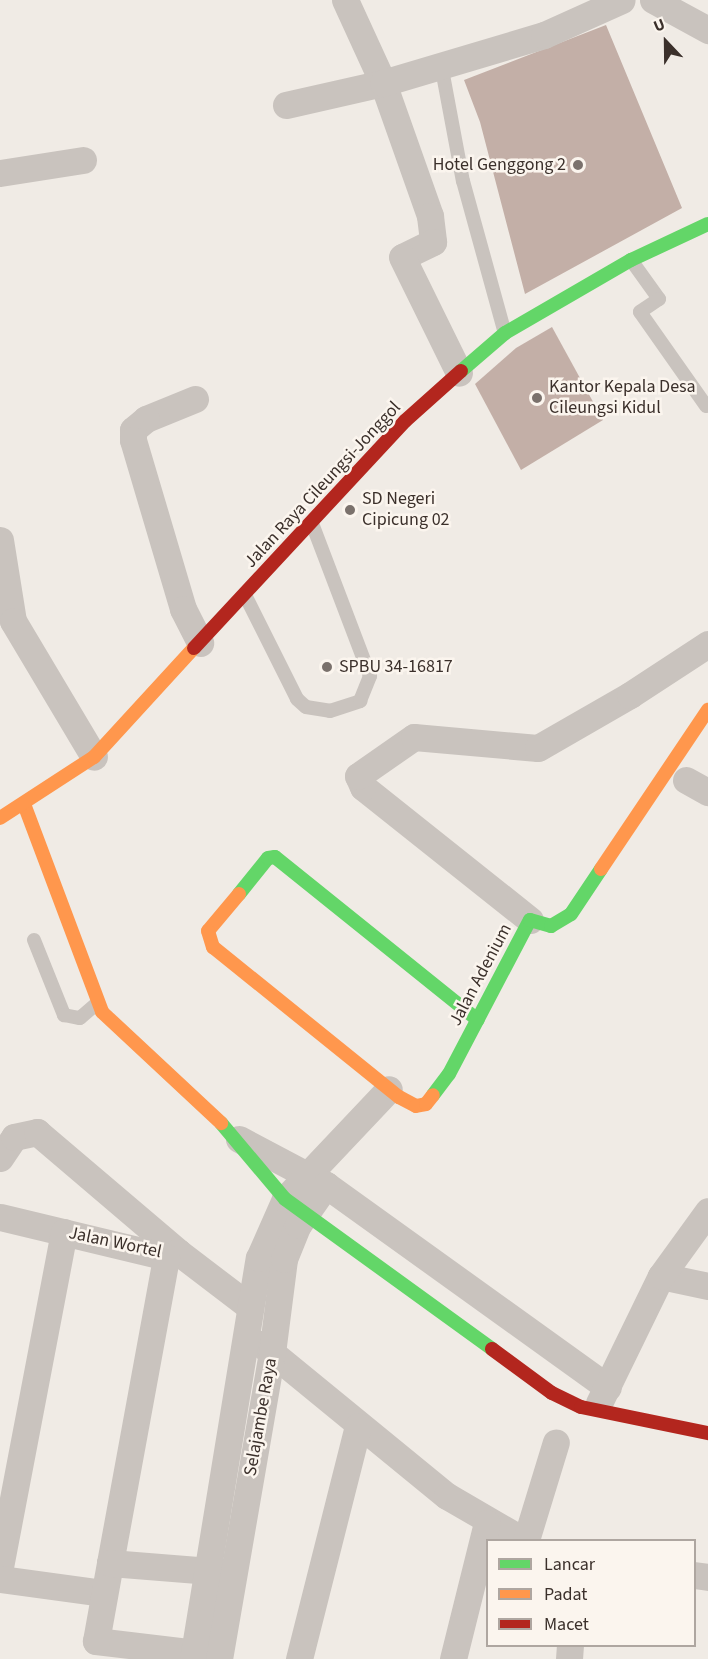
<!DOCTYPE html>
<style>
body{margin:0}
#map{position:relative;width:708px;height:1659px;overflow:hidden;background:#f0ebe5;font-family:"Source Sans 3",sans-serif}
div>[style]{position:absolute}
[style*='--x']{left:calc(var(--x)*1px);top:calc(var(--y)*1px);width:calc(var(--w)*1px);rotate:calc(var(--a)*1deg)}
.building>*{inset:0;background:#c3afa7}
.lane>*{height:14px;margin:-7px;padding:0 7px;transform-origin:7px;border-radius:7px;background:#c9c3be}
.street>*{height:27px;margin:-13.5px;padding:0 13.5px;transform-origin:13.5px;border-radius:13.5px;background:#c9c3be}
.fast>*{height:14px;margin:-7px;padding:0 7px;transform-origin:7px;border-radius:7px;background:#63d668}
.slow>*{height:14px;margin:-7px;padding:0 7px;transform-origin:7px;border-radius:7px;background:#ff974d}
.jam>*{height:14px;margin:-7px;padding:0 7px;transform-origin:7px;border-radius:7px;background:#b3261e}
.dots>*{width:16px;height:16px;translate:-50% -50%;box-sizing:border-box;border:3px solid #fbf5ee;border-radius:50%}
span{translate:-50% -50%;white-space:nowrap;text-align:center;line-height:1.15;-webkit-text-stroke:5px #fbf5ee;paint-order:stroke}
.poi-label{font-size:18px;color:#3b302b}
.right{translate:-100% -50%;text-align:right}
.left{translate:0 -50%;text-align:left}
.street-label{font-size:18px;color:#3b302b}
.legend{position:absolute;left:486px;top:1539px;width:210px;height:108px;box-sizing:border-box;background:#fbf5ee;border:2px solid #aea6a0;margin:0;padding:8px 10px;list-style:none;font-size:18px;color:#3b302b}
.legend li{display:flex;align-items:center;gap:12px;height:30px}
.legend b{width:30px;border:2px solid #aea6a0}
.north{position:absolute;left:636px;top:12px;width:60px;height:60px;-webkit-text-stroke:4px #fbf5ee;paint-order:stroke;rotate:338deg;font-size:16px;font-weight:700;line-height:24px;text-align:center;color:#3b302b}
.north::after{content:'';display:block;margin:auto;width:21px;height:27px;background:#3b302b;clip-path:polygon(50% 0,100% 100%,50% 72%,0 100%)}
</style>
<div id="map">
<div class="building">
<i style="clip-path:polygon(606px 25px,682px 208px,525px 294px,480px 122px,464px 80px)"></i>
<i style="clip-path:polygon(552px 327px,603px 420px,521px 470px,475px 384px,516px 348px)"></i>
</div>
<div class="lane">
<i style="--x:441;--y:64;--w:119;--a:79.4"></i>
<i style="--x:463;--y:181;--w:158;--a:74.6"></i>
<i style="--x:631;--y:260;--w:48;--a:54.3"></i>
<i style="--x:659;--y:299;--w:23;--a:146"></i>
<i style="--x:640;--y:312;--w:115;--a:54.9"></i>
<i style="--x:245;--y:595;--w:116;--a:63.4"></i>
<i style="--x:297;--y:699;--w:12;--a:42"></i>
<i style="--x:306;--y:707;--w:24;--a:9"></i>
<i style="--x:330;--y:711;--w:32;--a:-18"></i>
<i style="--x:360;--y:701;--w:27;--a:-68"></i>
<i style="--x:370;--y:676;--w:164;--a:-110.8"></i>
<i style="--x:34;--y:940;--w:81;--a:68.2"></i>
<i style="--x:64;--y:1015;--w:16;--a:11"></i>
<i style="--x:80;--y:1018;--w:23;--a:-41"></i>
</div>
<div class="street">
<i style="--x:345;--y:0;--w:91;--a:65.4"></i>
<i style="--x:383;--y:83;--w:141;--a:70.5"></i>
<i style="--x:430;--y:216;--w:26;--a:83"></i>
<i style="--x:433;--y:242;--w:34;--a:154"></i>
<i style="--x:402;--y:257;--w:129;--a:63.8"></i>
<i style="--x:653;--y:0;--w:63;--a:28.6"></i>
<i style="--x:286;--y:105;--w:99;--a:-12.8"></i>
<i style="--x:383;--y:83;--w:168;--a:-16.6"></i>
<i style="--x:544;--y:35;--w:85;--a:-24.2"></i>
<i style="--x:0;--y:173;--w:84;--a:-8.9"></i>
<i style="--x:195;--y:399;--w:53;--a:157.8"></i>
<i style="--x:146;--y:419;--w:17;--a:140"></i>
<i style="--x:133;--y:430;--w:10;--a:90"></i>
<i style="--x:133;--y:440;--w:176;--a:73.5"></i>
<i style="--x:183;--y:609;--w:38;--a:63"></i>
<i style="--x:0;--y:540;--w:82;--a:80.9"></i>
<i style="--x:13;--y:621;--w:158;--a:59.2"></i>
<i style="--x:686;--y:780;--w:25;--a:29"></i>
<i style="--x:530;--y:920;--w:213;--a:-141.5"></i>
<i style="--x:363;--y:787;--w:12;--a:-114"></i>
<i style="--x:358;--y:776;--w:68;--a:-34.9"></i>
<i style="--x:414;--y:737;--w:124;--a:5.1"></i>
<i style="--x:538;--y:748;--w:106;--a:-29.9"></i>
<i style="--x:630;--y:695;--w:93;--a:-33.2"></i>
<i style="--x:239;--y:1139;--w:98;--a:27.9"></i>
<i style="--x:326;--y:1185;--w:347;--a:35.7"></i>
<i style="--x:0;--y:1158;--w:25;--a:-56"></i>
<i style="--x:14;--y:1137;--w:24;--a:-12"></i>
<i style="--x:37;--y:1132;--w:185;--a:40.4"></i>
<i style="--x:0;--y:1217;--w:171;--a:13.5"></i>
<i style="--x:166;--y:1257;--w:13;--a:-23"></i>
<i style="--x:178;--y:1252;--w:89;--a:37.3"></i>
<i style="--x:661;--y:1276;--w:48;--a:12"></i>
<i style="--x:261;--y:1344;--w:240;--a:39.3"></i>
<i style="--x:447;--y:1496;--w:88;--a:30.1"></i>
<i style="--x:599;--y:1403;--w:141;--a:-64"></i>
<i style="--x:661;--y:1276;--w:80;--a:-54.1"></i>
<i style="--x:526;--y:1540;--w:102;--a:-73"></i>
<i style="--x:110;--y:1563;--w:311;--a:-79.6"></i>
<i style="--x:0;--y:1567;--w:341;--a:-79.2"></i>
<i style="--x:694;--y:1575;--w:14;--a:8"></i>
<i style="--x:0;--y:1579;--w:105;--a:7.7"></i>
<i style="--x:213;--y:1655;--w:118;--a:-173.2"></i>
<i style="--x:96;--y:1641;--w:79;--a:-79.8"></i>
<i style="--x:110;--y:1563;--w:113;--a:4.6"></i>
<i style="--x:193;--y:1659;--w:406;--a:-80.7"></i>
<i style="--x:259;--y:1258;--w:64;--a:-66.2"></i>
<i style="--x:285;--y:1199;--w:151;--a:-46.6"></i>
<i style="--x:219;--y:1659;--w:311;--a:-80.2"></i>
<i style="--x:272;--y:1353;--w:95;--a:-82.7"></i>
<i style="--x:284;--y:1259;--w:37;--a:-68"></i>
<i style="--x:298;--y:1225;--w:49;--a:-55"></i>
<i style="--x:299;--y:1659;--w:240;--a:-75.8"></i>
<i style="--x:453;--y:1659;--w:140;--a:-76"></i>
<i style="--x:569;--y:1659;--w:13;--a:-86"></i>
</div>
<div class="fast">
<i style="--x:461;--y:371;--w:58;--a:-40.8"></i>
<i style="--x:505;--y:333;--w:146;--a:-30.1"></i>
<i style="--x:631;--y:260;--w:85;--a:-25.1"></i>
<i style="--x:239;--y:894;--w:46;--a:-51.1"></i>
<i style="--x:268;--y:858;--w:7;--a:-8"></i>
<i style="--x:275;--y:857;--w:260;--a:38.8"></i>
<i style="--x:433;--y:1095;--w:26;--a:-53"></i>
<i style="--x:449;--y:1074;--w:174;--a:-62.3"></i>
<i style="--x:530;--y:920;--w:22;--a:16"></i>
<i style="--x:551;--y:926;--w:23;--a:-31"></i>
<i style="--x:571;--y:914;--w:54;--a:-56.3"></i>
<i style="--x:221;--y:1123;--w:99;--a:49.9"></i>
<i style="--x:285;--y:1199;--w:256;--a:35.9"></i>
</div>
<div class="slow">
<i style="--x:24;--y:804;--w:222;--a:69.4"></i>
<i style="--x:102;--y:1012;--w:163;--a:43"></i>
<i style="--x:0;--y:818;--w:112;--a:-33"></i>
<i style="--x:94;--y:757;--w:148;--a:-47.5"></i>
<i style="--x:601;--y:869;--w:192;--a:-56.1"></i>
<i style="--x:239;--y:894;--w:48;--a:130"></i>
<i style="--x:208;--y:931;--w:17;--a:73"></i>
<i style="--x:213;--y:947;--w:239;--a:38.9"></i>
<i style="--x:399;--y:1097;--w:19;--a:28"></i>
<i style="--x:416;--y:1106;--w:10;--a:-11"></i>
<i style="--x:426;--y:1104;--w:11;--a:-52"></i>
</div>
<div class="jam">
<i style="--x:194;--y:648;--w:310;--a:-47.1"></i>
<i style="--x:405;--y:421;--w:75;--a:-41.8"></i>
<i style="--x:492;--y:1349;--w:74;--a:36.3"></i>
<i style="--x:552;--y:1393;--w:32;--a:26"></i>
<i style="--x:581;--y:1407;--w:130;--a:11.6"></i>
</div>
<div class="dots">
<i style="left:578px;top:165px;background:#7a716c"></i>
<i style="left:537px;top:398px;background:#7a716c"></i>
<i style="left:350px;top:510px;background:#7a716c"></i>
<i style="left:327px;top:667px;background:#7a716c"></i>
</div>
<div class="poi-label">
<span class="right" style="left:566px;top:165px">Hotel Genggong 2</span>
<span class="left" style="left:549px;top:398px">Kantor Kepala Desa<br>Cileungsi Kidul</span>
<span class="left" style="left:362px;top:510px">SD Negeri<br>Cipicung 02</span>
<span class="left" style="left:339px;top:667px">SPBU 34-16817</span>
</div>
<div class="street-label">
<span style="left:323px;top:485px;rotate:-47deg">Jalan Raya Cileungsi-Jonggol</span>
<span style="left:481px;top:975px;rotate:-62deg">Jalan Adenium</span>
<span style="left:115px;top:1243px;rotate:12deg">Jalan Wortel</span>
<span style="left:261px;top:1417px;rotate:-80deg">Selajambe Raya</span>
</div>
<ul class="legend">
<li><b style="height:8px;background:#63d668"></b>Lancar</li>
<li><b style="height:8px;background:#ff974d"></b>Padat</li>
<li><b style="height:8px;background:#b3261e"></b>Macet</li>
</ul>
<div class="north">U</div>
</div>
